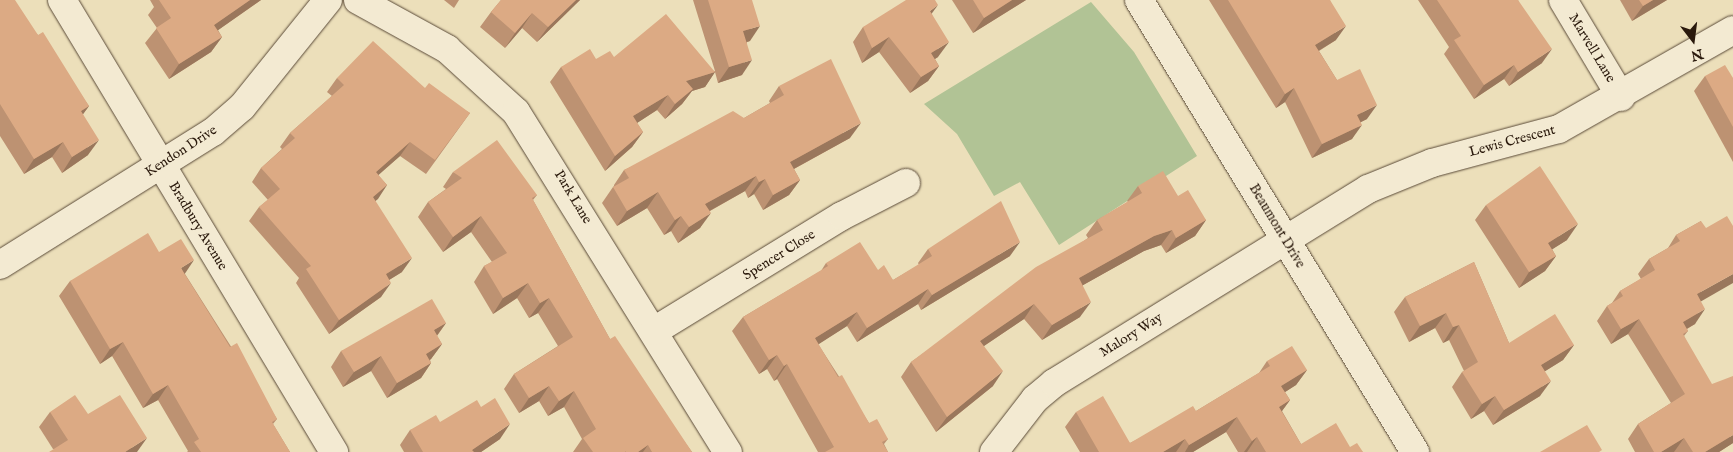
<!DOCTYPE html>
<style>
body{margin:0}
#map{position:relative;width:1733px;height:452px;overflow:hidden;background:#ecdfba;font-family:"IM FELL English",serif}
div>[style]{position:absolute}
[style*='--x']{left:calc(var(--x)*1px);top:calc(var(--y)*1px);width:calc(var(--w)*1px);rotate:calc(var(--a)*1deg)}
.green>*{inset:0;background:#b1c395}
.roads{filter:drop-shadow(0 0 1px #5a4a38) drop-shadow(0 0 1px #5a4a38)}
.street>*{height:28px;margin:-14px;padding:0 14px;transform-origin:14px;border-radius:14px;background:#f3ead2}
.secondary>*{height:28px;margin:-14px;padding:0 14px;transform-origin:14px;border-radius:14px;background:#f3ead2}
.wall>*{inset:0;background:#bd9272}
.shaded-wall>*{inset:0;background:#9a775c}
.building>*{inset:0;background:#dcaa84}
span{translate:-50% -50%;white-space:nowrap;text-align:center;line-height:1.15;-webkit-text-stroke:5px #f3ead2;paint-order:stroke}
.street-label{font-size:14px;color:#2a190c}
.north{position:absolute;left:1668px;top:15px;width:50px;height:50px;-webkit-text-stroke:4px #f3ead2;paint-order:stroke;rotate:165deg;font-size:14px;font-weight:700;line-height:20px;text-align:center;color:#2a190c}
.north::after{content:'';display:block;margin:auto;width:18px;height:22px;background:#2a190c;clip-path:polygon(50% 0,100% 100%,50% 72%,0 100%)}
</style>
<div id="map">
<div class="green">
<i style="clip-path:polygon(1091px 2px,1134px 52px,1197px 156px,1059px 245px,1020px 182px,994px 196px,957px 134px,924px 104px)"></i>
</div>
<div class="roads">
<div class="street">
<i style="--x:62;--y:0;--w:528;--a:58.96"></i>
<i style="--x:358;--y:0;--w:102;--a:28.8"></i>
<i style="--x:447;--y:49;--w:93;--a:42.4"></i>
<i style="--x:516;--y:112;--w:401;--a:58.1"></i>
<i style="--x:1563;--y:0;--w:113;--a:59.1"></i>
<i style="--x:0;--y:265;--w:251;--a:-32"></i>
<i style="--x:213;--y:132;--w:38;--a:-41"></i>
<i style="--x:242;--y:107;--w:137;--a:-51.2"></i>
<i style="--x:654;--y:331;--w:220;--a:-31.5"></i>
<i style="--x:842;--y:216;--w:72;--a:-27.3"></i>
<i style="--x:994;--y:452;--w:67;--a:-52.3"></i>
<i style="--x:1035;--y:399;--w:25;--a:-40"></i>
<i style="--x:1054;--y:383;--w:369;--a:-31.7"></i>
<i style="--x:1368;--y:189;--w:69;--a:-22.1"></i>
<i style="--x:1432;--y:163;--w:131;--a:-15"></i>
<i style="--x:1559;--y:129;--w:200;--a:-29.6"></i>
</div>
<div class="secondary">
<i style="--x:1139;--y:0;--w:530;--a:58.59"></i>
</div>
</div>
<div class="wall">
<i style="clip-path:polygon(0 0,38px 35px,89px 106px,83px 114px,88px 155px,62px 173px,52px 157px,24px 174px,0 136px)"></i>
<i style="clip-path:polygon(150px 0,261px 0,218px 30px,222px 37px,211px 52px,169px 79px,145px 43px,157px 28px,148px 15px,154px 7px)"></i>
<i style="clip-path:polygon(444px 0,459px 0,454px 8px)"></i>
<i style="clip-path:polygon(501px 0,580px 0,537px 42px,522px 28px,505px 48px,480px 27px,491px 12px)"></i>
<i style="clip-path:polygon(693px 0,752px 0,750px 41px,747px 42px,742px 75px,718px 83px,715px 72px,705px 87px,692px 91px,682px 104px,665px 119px,657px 110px,637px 123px,643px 132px,632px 147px,605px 171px,550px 82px,561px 67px,596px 59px,715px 71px)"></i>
<i style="clip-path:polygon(952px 0,1026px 0,973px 33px)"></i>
<i style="clip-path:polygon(1209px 0,1330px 0,1336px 40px,1319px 51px,1337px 80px,1367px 119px,1361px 122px,1352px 139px,1312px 158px,1285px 102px,1276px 108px)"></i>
<i style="clip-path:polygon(1418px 0,1518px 0,1542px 63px,1509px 86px,1504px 79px,1474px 99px,1444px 54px,1449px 47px)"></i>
<i style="clip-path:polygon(1620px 0,1667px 0,1632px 21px)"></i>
<i style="clip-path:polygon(932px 14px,938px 57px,935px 59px,939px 66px,928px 81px,910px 93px,879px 52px,862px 63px,853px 42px,863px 27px)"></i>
<i style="clip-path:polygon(1705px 76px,1733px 78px,1733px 162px,1694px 91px)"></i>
<i style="clip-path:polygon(337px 78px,425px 88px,470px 113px,426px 174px,400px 156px,378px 175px,387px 185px,375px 201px,402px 272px,389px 280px,381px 297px,329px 334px,296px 283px,299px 278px,249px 221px,259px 207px,268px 200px,252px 182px,261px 168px,282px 149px,280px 147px,290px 133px,332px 96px,327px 92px)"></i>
<i style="clip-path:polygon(779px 86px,850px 138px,794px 169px,800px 180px,789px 195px,763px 210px,754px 194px,748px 198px,745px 191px,710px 211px,700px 228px,678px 243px,671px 231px,664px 235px,647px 208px,617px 226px,602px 203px,613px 187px,614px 186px,614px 185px,624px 170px,744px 118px,770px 103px,769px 101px)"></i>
<i style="clip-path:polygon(453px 172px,537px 195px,533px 200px,610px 339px,692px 452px,573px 452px,582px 439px,564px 407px,548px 416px,539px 401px,519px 413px,504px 389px,514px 374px,558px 346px,538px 313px,529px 318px,517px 298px,493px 314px,474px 282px,484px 266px,492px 262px,471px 232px,443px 252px,418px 217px,428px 202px,446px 189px,443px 187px)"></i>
<i style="clip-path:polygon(1138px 186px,1178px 196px,1206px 220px,1195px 236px,1166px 253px,1161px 245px,1144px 251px,1083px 285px,1080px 317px,1042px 340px,1024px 319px,984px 346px,993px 386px,936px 432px,901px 377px,911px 362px,1088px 238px,1086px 235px,1097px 220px,1128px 202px,1127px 201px)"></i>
<i style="clip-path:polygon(1486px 205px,1567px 240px,1552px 249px,1556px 256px,1545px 271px,1519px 288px,1475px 220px)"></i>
<i style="clip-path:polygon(1701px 221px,1701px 301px,1695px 324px,1687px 329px,1688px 331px,1684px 336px,1733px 443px,1719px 452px,1635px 452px,1628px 439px,1638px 424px,1671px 403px,1628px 334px,1611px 344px,1597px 321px,1607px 306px,1612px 303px,1620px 291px,1641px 279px,1638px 274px,1649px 259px,1668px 248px,1676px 235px)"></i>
<i style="clip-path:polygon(928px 249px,1010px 256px,921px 310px,918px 304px,857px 342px,847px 326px,818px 344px,869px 423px,888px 439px,884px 444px,888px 452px,818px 452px,777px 379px,774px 381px,767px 369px,759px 374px,732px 331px,743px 317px,821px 271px,826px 263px,878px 270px,893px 280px,919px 265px,918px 263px)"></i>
<i style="clip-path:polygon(159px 252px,185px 274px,277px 419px,273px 424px,290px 452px,187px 452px,188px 451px,158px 400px,143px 408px,112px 356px,100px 364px,59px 296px,70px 281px)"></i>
<i style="clip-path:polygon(1474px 262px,1509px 343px,1574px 345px,1563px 360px,1545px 371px,1540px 396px,1493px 425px,1484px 411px,1471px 419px,1452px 387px,1462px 372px,1464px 371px,1449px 340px,1443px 343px,1435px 328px,1409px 342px,1394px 312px,1405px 297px)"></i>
<i style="clip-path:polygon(446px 323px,437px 336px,442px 344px,431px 359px,430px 360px,431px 363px,421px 378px,387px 398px,371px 371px,343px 387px,331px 367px,341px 351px)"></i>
<i style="clip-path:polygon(1267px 361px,1307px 370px,1296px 385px,1285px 392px,1290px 400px,1282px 411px,1301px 444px,1350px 447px,1363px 452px,1238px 452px,1226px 432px,1193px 452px,1080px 452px,1065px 427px,1076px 412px,1130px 443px,1196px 411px,1259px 373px)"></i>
<i style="clip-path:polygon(50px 412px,88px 414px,137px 452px,53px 449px,39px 427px)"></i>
<i style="clip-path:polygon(440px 422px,500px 439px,481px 452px,404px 452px,400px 445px,410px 430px)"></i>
</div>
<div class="shaded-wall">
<i style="clip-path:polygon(250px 0,261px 0,204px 40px,214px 25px)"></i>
<i style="clip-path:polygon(576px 0,580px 0,537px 42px,548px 27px)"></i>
<i style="clip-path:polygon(1012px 0,1026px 0,973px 33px,984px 18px)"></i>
<i style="clip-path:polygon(1653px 0,1667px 0,1632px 21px,1643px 6px)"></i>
<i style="clip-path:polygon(938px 5px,927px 20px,930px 11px)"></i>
<i style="clip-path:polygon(532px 13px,522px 28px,505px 48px,515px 33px)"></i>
<i style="clip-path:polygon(760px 26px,750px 41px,733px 46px,743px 31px)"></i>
<i style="clip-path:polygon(1346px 26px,1336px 40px,1305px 59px,1315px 45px)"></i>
<i style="clip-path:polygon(222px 37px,211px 52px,169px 79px,179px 64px)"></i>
<i style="clip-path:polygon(889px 37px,879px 52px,862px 63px,872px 48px)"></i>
<i style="clip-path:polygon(949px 42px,938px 57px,920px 68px,931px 53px)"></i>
<i style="clip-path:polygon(1552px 49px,1542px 63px,1509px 86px,1518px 72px)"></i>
<i style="clip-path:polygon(752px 60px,742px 75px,718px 83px,729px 67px)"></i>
<i style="clip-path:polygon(1514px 65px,1504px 79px,1474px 99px,1484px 85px)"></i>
<i style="clip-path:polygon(939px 66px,928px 81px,910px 93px,921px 77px)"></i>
<i style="clip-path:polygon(715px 72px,705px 87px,692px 91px,682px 104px,665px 119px,675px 104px,686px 81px)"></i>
<i style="clip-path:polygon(1294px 88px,1285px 102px,1276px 108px,1285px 94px)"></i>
<i style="clip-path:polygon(668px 95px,657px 110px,623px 132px,633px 116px)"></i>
<i style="clip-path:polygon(1377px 105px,1367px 119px,1347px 129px,1357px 115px)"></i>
<i style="clip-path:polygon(89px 106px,78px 121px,81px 111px)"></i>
<i style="clip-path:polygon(861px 123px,850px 138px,779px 177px,790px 162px)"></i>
<i style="clip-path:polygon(1362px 125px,1352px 139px,1312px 158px,1322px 144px)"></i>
<i style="clip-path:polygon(643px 132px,632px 147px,605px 171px,615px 156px)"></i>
<i style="clip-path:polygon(99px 140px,88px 155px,62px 173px,72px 157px)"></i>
<i style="clip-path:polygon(63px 142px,52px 157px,24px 174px,34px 159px)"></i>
<i style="clip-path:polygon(410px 142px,400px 156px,366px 186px,376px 172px)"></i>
<i style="clip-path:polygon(756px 176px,745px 191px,695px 219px,705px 204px)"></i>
<i style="clip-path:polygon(765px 179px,754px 194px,748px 198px,759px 182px)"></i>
<i style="clip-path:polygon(800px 180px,789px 195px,763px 210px,773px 195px)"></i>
<i style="clip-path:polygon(387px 185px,378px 199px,363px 211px,373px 197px)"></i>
<i style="clip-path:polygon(658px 192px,647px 208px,617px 226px,627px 211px)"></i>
<i style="clip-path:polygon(711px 213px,700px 228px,678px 243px,689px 227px)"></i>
<i style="clip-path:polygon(481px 216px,471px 232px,443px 252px,453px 237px)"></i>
<i style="clip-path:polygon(681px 216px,671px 231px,664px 235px,675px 220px)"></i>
<i style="clip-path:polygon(1206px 220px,1195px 236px,1166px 253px,1176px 238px)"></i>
<i style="clip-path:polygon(1578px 224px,1567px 240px,1537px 259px,1548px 243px)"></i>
<i style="clip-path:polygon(1172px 230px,1161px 245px,1144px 251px,1069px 293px,1079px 278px,1154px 236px)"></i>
<i style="clip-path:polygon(1020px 242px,1010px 256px,921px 310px,932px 295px)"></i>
<i style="clip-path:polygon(1556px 256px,1545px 271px,1519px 288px,1529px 272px)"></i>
<i style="clip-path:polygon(412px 258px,402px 272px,376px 288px,386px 274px)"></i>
<i style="clip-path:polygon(194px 260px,184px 275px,181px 268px)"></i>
<i style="clip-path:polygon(1733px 274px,1733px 283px,1686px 310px,1697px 294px)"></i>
<i style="clip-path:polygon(391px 283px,381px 297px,329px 334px,339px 320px)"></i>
<i style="clip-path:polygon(528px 283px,517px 298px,493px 314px,503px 298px)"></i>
<i style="clip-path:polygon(928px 289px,918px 304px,857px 342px,867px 328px)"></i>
<i style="clip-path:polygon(549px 298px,538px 313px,529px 318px,540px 303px)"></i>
<i style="clip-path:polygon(1091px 302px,1080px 317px,1042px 340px,1052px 325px)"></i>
<i style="clip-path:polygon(1034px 304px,1024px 319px,969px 356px,980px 341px)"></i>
<i style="clip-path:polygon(1705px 309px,1695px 324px,1672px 337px,1683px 322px)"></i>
<i style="clip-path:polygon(857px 312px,847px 326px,805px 353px,815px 338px)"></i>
<i style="clip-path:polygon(1446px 313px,1435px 328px,1409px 342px,1420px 326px)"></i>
<i style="clip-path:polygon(1639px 319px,1628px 334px,1611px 344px,1621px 329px)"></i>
<i style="clip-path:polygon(446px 323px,435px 338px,434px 330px)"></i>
<i style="clip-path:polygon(1459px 325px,1449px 340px,1443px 343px,1453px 327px)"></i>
<i style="clip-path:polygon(123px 342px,112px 356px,100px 364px,110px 349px)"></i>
<i style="clip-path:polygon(442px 344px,431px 359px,415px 369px,426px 354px)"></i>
<i style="clip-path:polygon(1574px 345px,1563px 360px,1531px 380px,1541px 365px)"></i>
<i style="clip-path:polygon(777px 355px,767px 369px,759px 374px,769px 360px)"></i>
<i style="clip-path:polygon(381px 356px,371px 371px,343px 387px,354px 372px)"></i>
<i style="clip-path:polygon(431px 363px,421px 378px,387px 398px,397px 383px)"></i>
<i style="clip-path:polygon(787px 364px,777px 379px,774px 381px,784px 366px)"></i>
<i style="clip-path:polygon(1307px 370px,1296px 385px,1271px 401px,1281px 386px)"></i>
<i style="clip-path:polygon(1003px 371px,993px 386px,936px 432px,947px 417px)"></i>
<i style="clip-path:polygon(1551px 381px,1540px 396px,1493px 425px,1504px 410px)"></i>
<i style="clip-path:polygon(168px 385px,158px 400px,143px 408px,153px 394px)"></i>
<i style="clip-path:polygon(549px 386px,539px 401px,519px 413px,529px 398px)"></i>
<i style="clip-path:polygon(574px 391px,564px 407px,548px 416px,559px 401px)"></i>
<i style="clip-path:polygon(1495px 396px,1484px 411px,1471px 419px,1482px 404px)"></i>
<i style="clip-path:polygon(1290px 400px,1279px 415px,1279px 407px)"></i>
<i style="clip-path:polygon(1237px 417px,1226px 432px,1193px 452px,1185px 452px,1189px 445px)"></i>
<i style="clip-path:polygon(510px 424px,500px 439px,481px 452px,471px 452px,472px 450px)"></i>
<i style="clip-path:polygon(1733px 435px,1733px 443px,1719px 452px,1705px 452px)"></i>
<i style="clip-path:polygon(1257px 437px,1247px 452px,1244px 452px,1252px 441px)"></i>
<i style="clip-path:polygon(147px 438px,137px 452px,125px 452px)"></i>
<i style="clip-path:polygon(1684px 438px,1674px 452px,1661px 452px)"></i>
<i style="clip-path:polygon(1185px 439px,1176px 452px,1163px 452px)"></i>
<i style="clip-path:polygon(648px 445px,643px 452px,638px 452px)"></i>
</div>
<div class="building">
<i style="clip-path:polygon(0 0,15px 0,38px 35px,43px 32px,89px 106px,81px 111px,99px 140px,72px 157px,63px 142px,34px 159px,0 104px)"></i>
<i style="clip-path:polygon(159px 0,250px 0,214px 25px,222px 37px,179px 64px,156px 28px,171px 18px)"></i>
<i style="clip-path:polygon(501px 0,576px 0,548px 27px,532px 13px,515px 33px,491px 12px)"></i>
<i style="clip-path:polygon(708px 0,752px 0,760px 26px,743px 31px,752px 60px,729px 67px)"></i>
<i style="clip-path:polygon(906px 0,935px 0,938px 5px,930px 11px,949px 42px,931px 53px,939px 66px,921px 77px,889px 37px,872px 48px,863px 27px)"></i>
<i style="clip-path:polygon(973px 0,1012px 0,984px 18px)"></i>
<i style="clip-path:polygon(1228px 0,1330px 0,1346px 26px,1315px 45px,1337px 80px,1360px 69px,1377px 105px,1357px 115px,1362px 125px,1322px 144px,1294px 88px,1285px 94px)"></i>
<i style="clip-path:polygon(1437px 0,1518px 0,1552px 49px,1518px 72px,1514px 65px,1484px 85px,1454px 40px,1461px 36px)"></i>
<i style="clip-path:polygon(1639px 0,1653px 0,1643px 6px)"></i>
<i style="clip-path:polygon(666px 14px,715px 72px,686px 81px,693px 89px,675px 104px,668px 95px,633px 116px,643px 132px,615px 156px,561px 67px,590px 49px,596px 59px,610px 51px,614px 57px)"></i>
<i style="clip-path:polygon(373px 41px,425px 88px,429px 83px,470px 113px,435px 160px,410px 142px,376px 172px,387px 185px,373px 197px,412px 258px,386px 274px,391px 283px,339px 320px,306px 269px,311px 266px,259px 207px,280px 189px,261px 168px,295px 138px,290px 133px,344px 85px,337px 78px)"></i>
<i style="clip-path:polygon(831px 59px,861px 123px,790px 162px,800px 180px,773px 195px,765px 179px,759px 182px,756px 176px,705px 204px,711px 213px,689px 227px,681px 216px,675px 220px,658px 192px,627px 211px,613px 187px,629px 178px,624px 170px,733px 111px,744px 118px,784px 95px,779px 86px)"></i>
<i style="clip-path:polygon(1725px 65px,1733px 78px,1733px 127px,1705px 76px)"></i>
<i style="clip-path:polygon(497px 140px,537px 195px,532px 198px,610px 339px,615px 336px,692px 452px,652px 452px,648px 445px,638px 452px,626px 452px,626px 451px,625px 452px,593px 452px,583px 438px,596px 429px,574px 391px,559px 401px,549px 386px,529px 398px,514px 374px,573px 337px,549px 298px,540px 303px,528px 283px,503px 298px,484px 266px,507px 253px,481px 216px,453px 237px,428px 202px,462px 178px,453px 172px)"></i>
<i style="clip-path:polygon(1540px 166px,1578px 224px,1548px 243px,1556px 256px,1529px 272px,1486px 205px)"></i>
<i style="clip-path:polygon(1163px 171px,1178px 196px,1188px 190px,1206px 220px,1176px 238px,1172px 230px,1154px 236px,1079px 278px,1091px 302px,1052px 325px,1034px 304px,980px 341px,1003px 371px,947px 417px,911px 362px,1036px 267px,1103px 230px,1097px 220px,1142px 193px,1138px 186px)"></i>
<i style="clip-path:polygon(1001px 201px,1020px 242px,932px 295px,928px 289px,867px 328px,857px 312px,815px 338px,838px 377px,842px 375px,869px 423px,877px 419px,888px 439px,882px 442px,888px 452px,825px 452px,834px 447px,787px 364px,784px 366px,777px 355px,769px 360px,743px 317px,828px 266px,826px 263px,860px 242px,878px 270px,884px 265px,893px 280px,932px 256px,928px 249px)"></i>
<i style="clip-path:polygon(1727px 216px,1733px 226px,1733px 274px,1697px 294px,1705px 309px,1683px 322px,1688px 331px,1683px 334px,1712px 384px,1733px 376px,1733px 435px,1705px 452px,1693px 452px,1684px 438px,1661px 452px,1654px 452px,1638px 424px,1685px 394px,1639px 319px,1621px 329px,1607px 306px,1623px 296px,1620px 291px,1655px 270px,1649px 259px,1680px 241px,1676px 235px,1701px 221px,1706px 228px)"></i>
<i style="clip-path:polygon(148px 233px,159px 252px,181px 239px,194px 260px,181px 268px,230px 347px,237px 343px,277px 419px,272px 422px,290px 452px,201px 452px,194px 442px,199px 439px,168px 385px,153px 394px,123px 342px,110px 349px,70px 281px)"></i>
<i style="clip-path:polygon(1474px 262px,1509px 343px,1555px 314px,1574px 345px,1541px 365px,1551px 381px,1504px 410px,1495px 396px,1482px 404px,1462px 372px,1478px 362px,1459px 325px,1453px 327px,1446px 313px,1420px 326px,1405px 297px)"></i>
<i style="clip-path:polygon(432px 299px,446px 323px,434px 330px,442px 344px,426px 354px,431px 363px,397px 383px,381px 356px,354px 372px,341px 351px)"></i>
<i style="clip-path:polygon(1292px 346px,1307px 370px,1281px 386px,1290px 400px,1279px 407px,1301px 444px,1336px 423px,1350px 447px,1357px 443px,1363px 452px,1266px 452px,1257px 437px,1252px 441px,1237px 417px,1189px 445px,1185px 439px,1163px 452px,1099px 452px,1076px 412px,1103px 396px,1130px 443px,1193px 406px,1196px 411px,1270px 366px,1267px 361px)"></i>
<i style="clip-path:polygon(75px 395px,88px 414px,120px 395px,147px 438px,125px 452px,49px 452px,68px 440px,50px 412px)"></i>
<i style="clip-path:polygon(495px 398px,510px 424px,472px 450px,474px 452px,423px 452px,410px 430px,436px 415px,440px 422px,477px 400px,481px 407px)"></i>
<i style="clip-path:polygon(1587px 425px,1602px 450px,1599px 452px,1540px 452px)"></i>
</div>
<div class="street-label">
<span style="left:1592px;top:48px;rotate:59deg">Marvell Lane</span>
<span style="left:1512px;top:141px;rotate:-15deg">Lewis Crescent</span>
<span style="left:181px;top:151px;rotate:-33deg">Kendon Drive</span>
<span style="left:573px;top:197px;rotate:59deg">Park Lane</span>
<span style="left:198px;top:226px;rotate:59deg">Bradbury Avenue</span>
<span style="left:1277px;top:226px;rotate:59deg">Beaumont Drive</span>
<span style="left:779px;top:255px;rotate:-32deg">Spencer Close</span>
<span style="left:1131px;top:335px;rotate:-32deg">Malory Way</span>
</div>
<div class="north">N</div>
</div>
